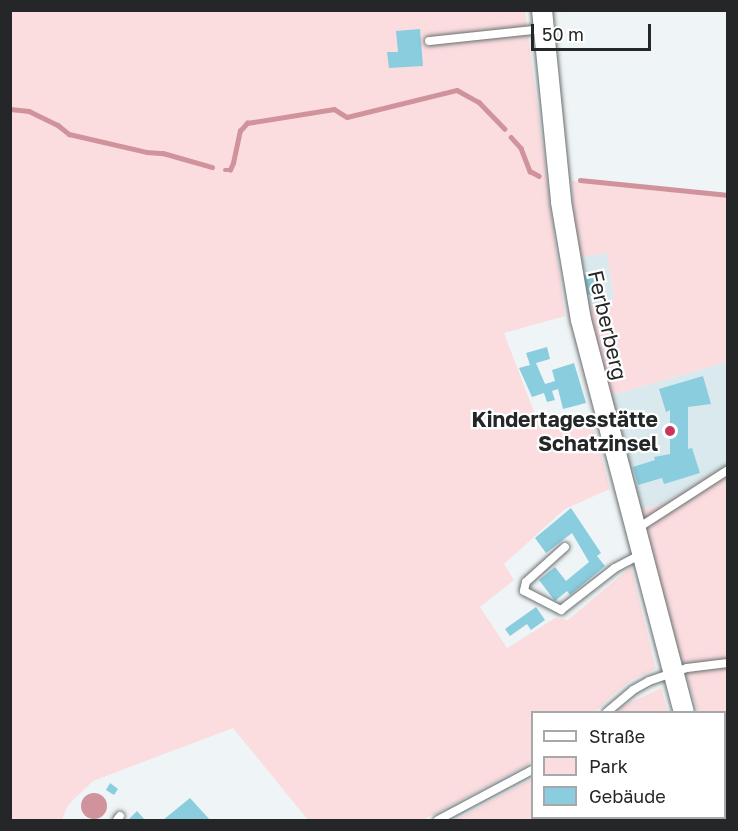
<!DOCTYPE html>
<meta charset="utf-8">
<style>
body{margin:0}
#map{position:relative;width:738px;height:831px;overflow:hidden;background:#eff5f6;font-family:"Golos Text",sans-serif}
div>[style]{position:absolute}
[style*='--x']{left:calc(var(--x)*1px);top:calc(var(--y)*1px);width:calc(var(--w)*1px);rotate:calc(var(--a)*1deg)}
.built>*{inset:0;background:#dae9ed}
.green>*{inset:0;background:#fbdde0}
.water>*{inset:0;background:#d0939b}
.round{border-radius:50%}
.stream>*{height:4.5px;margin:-2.25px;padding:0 2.25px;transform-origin:2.25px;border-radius:2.25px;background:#d0939b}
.building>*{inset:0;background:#89cddf}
.roads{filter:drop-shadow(0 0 2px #6a6f70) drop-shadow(0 0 2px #6a6f70)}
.service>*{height:8px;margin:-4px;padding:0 4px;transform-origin:4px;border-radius:4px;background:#fff}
.tertiary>*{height:20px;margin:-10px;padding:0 10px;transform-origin:10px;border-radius:10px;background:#fff}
.motorway>*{height:28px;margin:-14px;padding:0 14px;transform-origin:14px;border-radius:14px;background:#fff}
.dots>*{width:16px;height:16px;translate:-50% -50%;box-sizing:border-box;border:3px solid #fff;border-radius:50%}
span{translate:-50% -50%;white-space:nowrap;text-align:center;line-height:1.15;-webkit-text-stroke:4.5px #fff;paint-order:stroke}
.street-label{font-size:21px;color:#242627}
.poi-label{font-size:21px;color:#242627;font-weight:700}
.right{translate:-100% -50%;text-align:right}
.frame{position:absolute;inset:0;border:12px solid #242627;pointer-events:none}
.legend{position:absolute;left:531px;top:711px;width:195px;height:108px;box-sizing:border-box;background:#fff;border:2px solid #a7a8a9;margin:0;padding:8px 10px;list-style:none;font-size:18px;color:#242627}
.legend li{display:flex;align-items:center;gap:12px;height:30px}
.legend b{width:30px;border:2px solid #a7a8a9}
.scale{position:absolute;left:531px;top:24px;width:120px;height:27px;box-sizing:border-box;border:3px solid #242627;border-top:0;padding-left:8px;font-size:18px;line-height:21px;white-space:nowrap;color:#242627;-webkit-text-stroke:4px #fff;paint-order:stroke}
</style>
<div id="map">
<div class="built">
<i style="clip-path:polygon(607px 253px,614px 299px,583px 307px,575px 258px)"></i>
<i style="clip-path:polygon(727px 362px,727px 465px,663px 504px,633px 511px,605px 397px)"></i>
</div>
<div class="green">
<i style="clip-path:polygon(10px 11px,525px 11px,565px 316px,504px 333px,541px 430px,591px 415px,610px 489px,565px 509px,504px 564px,514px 580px,480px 607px,507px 648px,555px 618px,568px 620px,631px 567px,656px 669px,631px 680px,608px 699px,595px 712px,532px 712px,532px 762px,423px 820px,308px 820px,233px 728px,93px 781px,68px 805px,62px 820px,11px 820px)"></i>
<i style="clip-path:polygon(572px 181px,727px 194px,727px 362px,605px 397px,583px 307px,614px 299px,607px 253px,575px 258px)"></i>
<i style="clip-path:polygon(727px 465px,728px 736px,725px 738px,724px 712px,698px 712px,633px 511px,663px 504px)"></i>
<i style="clip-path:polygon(661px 688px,668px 712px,614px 712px,617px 709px)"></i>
<i style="clip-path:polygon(532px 779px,532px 818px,561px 818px,556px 820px,455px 820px)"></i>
</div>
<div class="water">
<i class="round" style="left:81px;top:793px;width:26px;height:26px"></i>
</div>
<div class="stream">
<i style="--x:10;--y:109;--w:19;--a:6"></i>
<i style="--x:29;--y:111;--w:32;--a:26"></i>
<i style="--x:58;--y:125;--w:14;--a:39"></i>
<i style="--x:69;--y:134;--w:80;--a:13"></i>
<i style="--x:147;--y:152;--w:16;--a:4"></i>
<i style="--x:163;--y:153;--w:51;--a:15.9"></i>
<i style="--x:511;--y:137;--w:15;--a:48"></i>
<i style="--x:521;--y:148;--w:25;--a:69"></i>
<i style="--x:530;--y:171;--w:10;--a:29"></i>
<i style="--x:225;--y:170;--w:5;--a:0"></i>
<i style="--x:230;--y:170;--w:8;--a:-67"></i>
<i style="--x:233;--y:163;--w:33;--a:-78"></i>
<i style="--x:240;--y:131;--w:11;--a:-49"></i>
<i style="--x:247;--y:123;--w:88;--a:-9.1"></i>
<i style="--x:334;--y:109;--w:15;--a:32"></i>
<i style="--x:347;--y:117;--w:113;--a:-13.8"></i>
<i style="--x:457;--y:90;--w:25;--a:29"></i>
<i style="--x:479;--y:102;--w:37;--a:46"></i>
<i style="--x:580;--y:180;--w:149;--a:5.8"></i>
</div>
<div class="building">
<i style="clip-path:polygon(420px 29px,423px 66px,389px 68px,387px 52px,398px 52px,396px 31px)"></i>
<i style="clip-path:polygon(598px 272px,602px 292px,587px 295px,583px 275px)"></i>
<i style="clip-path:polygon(547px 347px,550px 359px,536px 363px,545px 384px,555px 381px,552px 370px,574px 363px,586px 403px,563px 409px,558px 389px,552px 391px,555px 400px,547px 402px,544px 393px,532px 397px,519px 368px,530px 365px,526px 353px)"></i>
<i style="clip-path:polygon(703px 376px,711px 404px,688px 407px,688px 449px,692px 448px,700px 473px,664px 484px,662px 478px,638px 485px,633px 467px,655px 460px,654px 457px,670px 454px,670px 410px,666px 412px,659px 389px)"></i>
<i style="clip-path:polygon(571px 508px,601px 553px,597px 556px,605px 566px,570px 595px,567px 591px,555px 601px,539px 580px,555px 567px,566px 581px,589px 562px,572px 533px,546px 553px,535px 538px)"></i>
<i style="clip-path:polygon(536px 607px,545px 620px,531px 630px,527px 624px,510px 636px,505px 629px)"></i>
<i style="clip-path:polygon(110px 783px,118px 789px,114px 795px,106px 790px)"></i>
<i style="clip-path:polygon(190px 798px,210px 820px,163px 820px)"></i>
<i style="clip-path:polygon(137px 811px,145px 820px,128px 820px)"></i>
</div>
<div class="roads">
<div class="service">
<i style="--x:429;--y:41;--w:115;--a:-6"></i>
<i style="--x:635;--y:530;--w:111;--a:-32.8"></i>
<i style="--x:565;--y:547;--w:52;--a:138.1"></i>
<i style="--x:526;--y:582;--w:9;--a:103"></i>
<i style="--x:524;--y:591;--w:42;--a:27.2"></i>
<i style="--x:561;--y:610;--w:68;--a:-37.9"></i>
<i style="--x:615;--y:568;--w:30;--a:-28"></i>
<i style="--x:607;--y:712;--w:34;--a:-40"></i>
<i style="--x:633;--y:690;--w:18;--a:-29"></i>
<i style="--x:649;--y:681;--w:40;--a:-18.9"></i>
<i style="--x:687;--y:668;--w:41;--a:-7"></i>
<i style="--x:117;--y:820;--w:5;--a:-53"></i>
<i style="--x:438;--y:820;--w:106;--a:-28"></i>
</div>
<div class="tertiary">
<i style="--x:542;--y:10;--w:193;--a:84.3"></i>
<i style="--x:561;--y:202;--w:120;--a:80.4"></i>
<i style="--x:581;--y:320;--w:405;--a:75.3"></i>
<i style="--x:710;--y:818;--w:2;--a:90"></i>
</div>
<div class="motorway">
<i style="--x:724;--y:755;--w:4;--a:-14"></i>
<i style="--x:724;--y:793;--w:4;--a:-27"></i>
<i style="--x:591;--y:820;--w:6;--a:-18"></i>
<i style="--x:668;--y:820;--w:6;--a:-18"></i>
</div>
</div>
<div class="dots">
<i style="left:670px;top:431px;background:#c7375c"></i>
</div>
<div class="street-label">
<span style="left:608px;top:325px;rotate:77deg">Ferberberg</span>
</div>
<div class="poi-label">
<span class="right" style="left:658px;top:431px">Kindertagesstätte<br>Schatzinsel</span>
</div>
<div class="frame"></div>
<ul class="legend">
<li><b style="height:8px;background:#fff"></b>Straße</li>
<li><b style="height:16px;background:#fbdde0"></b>Park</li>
<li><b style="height:16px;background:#89cddf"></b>Gebäude</li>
</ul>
<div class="scale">50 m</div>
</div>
